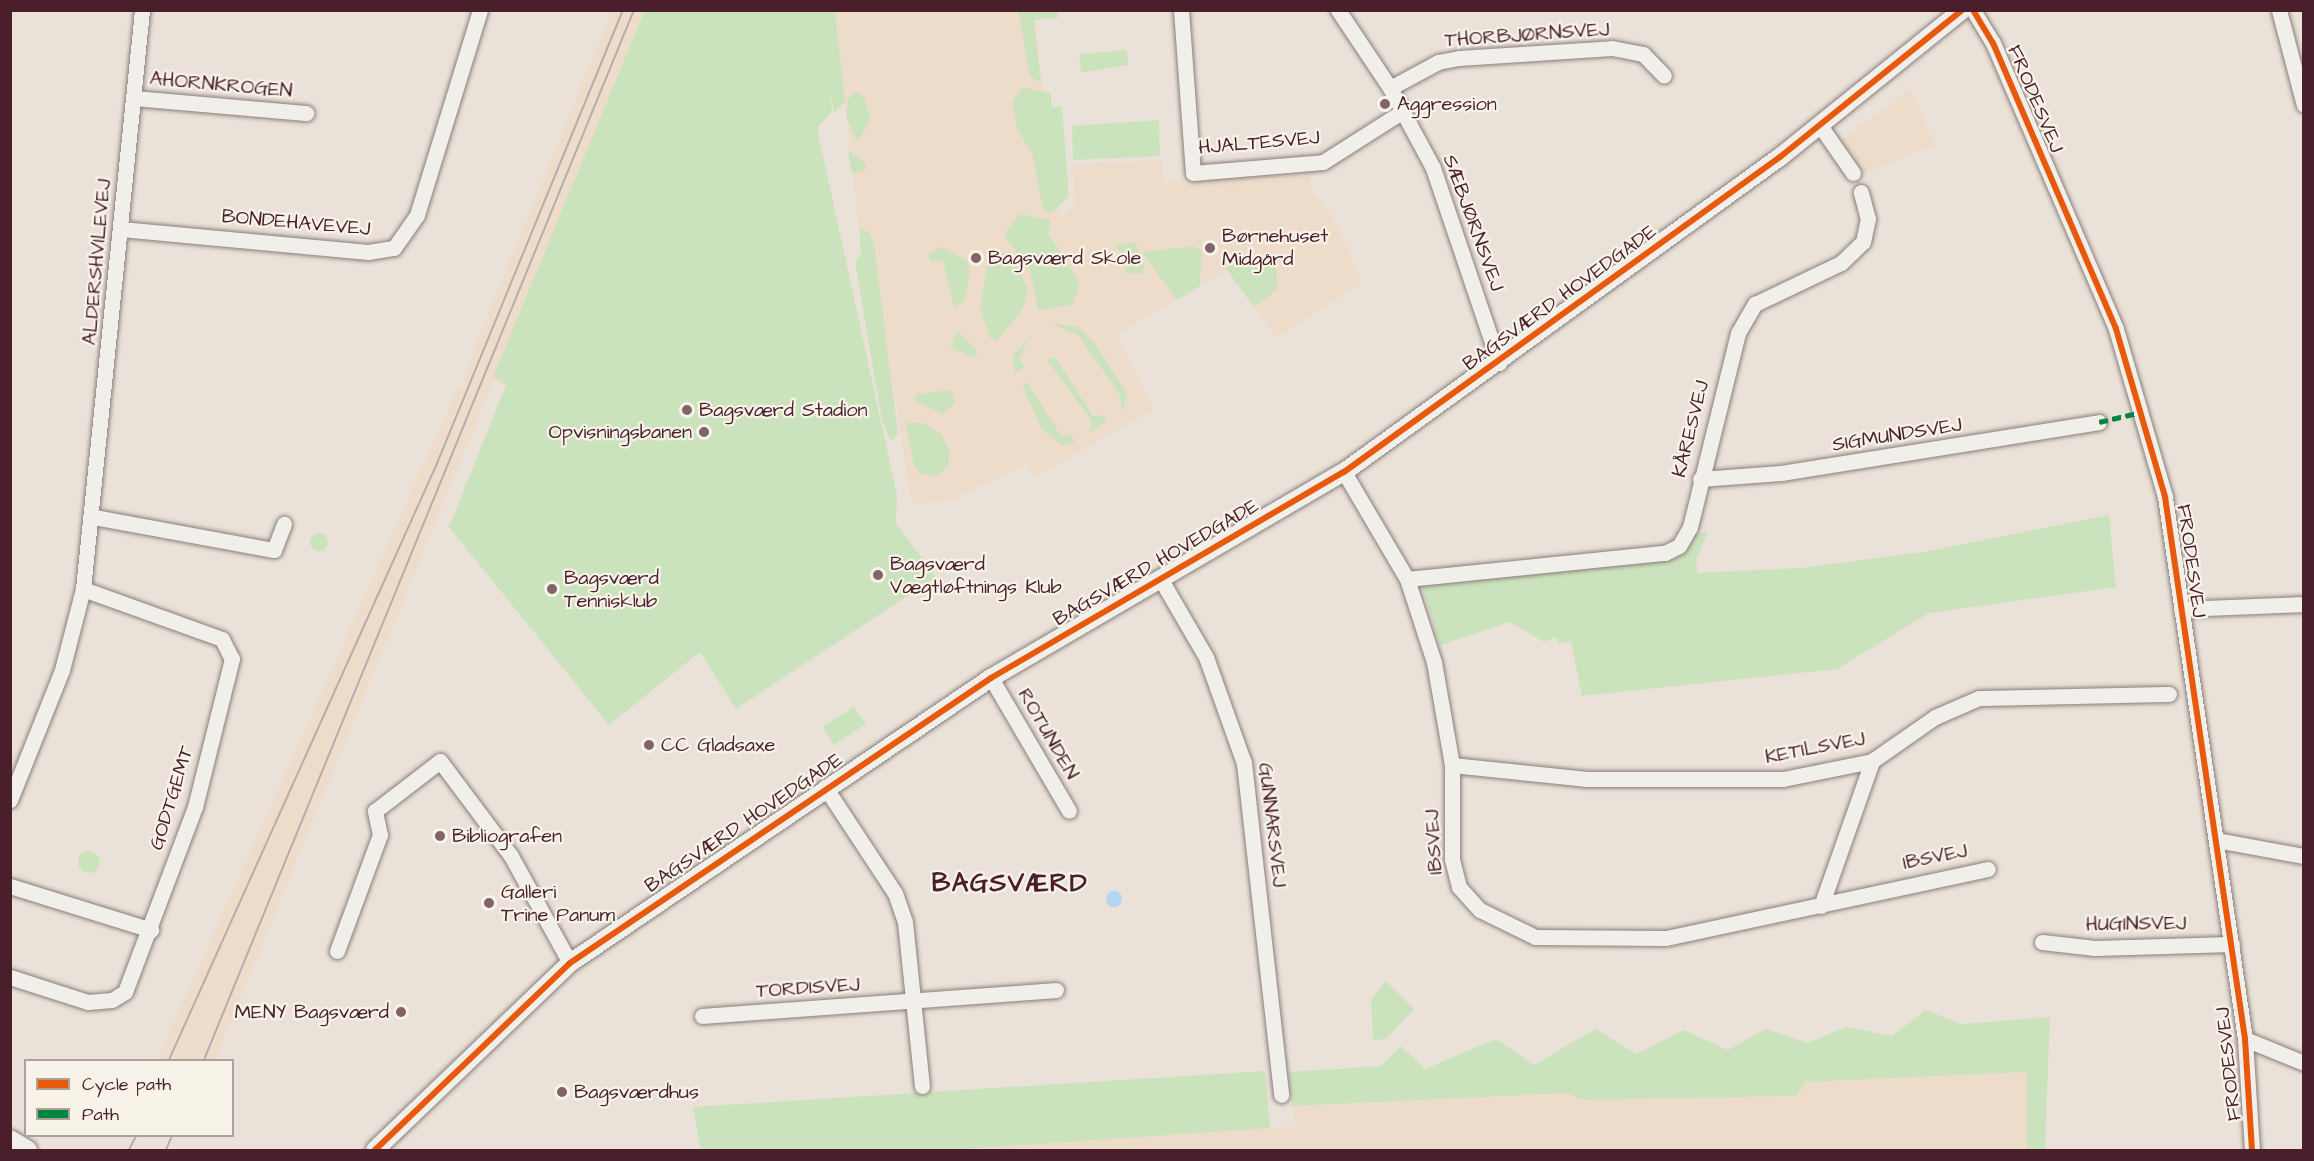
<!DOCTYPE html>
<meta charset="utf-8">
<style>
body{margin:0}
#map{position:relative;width:2314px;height:1161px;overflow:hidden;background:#eae2d8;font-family:"Architects Daughter",sans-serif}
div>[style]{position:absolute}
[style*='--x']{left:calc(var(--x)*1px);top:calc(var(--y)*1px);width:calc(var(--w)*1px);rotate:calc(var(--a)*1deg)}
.built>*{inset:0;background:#eddcca}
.green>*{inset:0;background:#cbe3bc}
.round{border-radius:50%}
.water>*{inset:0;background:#b3d5ef}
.roads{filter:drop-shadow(0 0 2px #8a7e7c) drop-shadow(0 0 2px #8a7e7c)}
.minor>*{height:15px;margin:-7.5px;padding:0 7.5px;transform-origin:7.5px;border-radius:7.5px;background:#f1efea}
.tertiary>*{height:18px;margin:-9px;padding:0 9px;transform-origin:9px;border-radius:9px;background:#f1efea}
.tram>*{height:1.5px;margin:-0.75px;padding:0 0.75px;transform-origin:0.75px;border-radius:0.75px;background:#b4adab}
.quiet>*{height:4.5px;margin-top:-2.25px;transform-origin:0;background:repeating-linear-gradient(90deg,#00873e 0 9px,transparent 0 13.5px)}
.cycleway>*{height:6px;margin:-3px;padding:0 3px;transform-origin:3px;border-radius:3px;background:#e8590c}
.dots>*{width:16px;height:16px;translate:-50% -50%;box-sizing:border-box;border:3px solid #f7f3e8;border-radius:50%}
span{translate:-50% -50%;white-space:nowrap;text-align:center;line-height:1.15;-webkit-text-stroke:4.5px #f7f3e8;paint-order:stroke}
.street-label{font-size:20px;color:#4a1f2b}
.poi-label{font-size:20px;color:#4a1f2b}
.left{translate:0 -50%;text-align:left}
.right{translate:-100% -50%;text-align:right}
.district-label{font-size:26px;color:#4a1f2b;font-weight:700;letter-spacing:1.5px}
.frame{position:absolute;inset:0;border:12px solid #4a1f2b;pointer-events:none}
.legend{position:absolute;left:24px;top:1059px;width:210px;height:78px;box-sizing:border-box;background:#f7f3e8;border:2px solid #b29e9c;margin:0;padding:8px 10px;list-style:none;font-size:18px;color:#4a1f2b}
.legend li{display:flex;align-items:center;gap:12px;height:30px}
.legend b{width:30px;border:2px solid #b29e9c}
</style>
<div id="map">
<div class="built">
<i style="clip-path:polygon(612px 11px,645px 11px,215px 1060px,157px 1060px,457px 390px,463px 388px,473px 351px)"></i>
<i style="clip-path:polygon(835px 11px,1033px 11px,1060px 220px,1075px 203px,1073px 167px,1088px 164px,1162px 160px,1163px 182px,1310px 174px,1311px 191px,1332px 215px,1363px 282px,1277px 338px,1227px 270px,1117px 334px,1155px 409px,1035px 477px,1026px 464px,952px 500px,912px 505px,869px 232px,859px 228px)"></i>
<i style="clip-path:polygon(1911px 89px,1935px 145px,1860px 176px,1841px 140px)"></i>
<i style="clip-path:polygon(2027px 1072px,2027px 1150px,949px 1150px,1295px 1126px,1292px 1106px,1566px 1093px,1583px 1100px,1796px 1096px,1804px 1082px)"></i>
</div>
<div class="green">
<i style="clip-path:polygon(645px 10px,835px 11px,845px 102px,834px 113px,830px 91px,832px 112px,817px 128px,897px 495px,896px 523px,936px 577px,736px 709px,700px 652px,609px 725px,449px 527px,506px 385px,493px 377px)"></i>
<i style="clip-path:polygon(1057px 11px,1058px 18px,1034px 20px,1041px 83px,1030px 76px,1018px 11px)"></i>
<i style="clip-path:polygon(1127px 50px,1128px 65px,1081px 73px,1079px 54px)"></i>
<i style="clip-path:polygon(1023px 87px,1051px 93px,1052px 107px,1062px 107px,1069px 197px,1051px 213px,1043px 209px,1032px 153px,1017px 129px,1012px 101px)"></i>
<i style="clip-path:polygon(856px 92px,864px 96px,870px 118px,858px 143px,846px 116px,848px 99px)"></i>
<i style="clip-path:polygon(1159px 120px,1160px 156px,1073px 160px,1072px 126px)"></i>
<i style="clip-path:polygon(848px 150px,866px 164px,866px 169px,852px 174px)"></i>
<i style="clip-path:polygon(1020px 214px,1050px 220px,1048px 233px,1080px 284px,1072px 305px,1038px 310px,1030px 270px,1004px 235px)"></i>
<i style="clip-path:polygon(859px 228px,869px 232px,874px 244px,898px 433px,891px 442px,882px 421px,855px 261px,861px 253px)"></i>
<i style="clip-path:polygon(1135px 242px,1144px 264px,1143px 274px,1125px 273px,1125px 258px,1115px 245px)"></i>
<i style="clip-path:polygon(1193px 246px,1202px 251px,1200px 286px,1177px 300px,1142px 252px)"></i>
<i style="clip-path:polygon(941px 247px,966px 260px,970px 270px,965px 301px,954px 308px,943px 260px,930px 261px,929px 254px)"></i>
<i style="clip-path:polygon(1000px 250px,1019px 268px,1028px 290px,1023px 309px,997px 341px,990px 338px,980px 309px,989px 255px)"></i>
<i style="clip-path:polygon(1275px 258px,1278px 289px,1254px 307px,1227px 270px,1231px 260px)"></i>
<i style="clip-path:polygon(1051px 323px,1078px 327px,1096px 345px,1127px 394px,1122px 413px,1120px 395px,1079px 336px)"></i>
<i style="clip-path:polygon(957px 330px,978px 353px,972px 357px,951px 347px)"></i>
<i style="clip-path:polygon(1030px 336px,1019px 359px,1025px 367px,1015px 373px,1013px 356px)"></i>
<i style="clip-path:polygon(1055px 357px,1093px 416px,1104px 415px,1107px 421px,1090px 433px,1092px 421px,1047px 360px)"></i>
<i style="clip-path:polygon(1027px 382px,1061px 436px,1071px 435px,1075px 442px,1063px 446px,1041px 428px,1022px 384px)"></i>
<i style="clip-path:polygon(951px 390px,955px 403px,943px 414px,914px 400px,917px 394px)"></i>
<i style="clip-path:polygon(906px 423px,923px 423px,941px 434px,950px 451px,948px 466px,937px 476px,920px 474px,914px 466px)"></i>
<i style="clip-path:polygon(2109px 515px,2116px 587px,1929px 613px,1837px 669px,1582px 696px,1571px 642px,1559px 643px,1555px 637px,1544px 642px,1510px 622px,1440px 645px,1421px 582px,1680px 554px,1691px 536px,1708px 531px,1696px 560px,1698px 573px,1801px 568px,1923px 552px)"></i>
<i class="round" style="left:310px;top:533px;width:18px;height:18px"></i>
<i style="clip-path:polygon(854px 707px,866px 724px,834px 745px,822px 727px)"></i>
<i class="round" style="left:78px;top:851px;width:22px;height:22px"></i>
<i style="clip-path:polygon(1386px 981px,1414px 1009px,1386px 1039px,1373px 1040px,1371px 1000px)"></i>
<i style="clip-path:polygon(1925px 1010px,1962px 1024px,2050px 1017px,2045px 1150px,2027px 1150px,2027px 1072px,1805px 1082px,1797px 1096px,1583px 1100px,1566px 1093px,1292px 1106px,1289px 1072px,1381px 1066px,1401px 1046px,1425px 1069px,1496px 1039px,1534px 1065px,1595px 1029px,1637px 1054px,1684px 1030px,1728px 1050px,1766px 1029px,1807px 1043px,1847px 1027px,1892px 1036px)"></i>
<i style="clip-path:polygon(1265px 1071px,1270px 1128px,949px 1150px,701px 1150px,693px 1107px)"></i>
</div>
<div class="water">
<i class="round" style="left:1106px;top:891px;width:16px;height:16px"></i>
</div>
<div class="roads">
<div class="minor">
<i style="--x:1181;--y:10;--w:163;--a:85.8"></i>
<i style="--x:1193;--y:173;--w:130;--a:-4.8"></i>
<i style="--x:1323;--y:162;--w:95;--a:-32.5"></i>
<i style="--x:1338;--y:10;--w:94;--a:56.3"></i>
<i style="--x:1390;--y:88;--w:91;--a:61.7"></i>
<i style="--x:1433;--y:168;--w:206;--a:71.3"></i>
<i style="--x:1973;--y:10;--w:39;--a:59"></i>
<i style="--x:1993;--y:43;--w:311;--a:66.7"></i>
<i style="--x:2116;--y:329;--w:175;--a:73.7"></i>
<i style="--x:2165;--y:497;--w:548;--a:81.6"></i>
<i style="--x:2245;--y:1039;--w:111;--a:86.4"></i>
<i style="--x:2279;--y:10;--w:98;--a:75.3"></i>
<i style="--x:1390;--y:88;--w:55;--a:-28.4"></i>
<i style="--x:1438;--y:62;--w:21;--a:-11"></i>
<i style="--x:1459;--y:58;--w:153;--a:-3.7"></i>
<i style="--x:1612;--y:48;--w:32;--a:11"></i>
<i style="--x:1643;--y:54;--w:30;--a:46"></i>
<i style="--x:133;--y:98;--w:174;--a:5"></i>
<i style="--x:1821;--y:127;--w:56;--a:55.2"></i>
<i style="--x:121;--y:229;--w:248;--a:5.3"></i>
<i style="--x:368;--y:252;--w:26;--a:-9"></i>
<i style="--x:394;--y:248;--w:40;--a:-55.1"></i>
<i style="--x:417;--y:215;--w:214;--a:-72.9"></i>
<i style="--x:1344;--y:472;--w:124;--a:59.5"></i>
<i style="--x:1407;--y:579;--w:87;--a:72"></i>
<i style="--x:1434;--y:662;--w:105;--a:80.1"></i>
<i style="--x:1452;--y:765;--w:94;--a:90"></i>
<i style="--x:1452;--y:859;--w:29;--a:76"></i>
<i style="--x:1459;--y:887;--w:31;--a:48"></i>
<i style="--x:1480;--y:910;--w:61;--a:26.1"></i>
<i style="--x:1535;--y:937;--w:131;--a:0.4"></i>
<i style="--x:1666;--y:938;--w:329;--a:-12.1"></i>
<i style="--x:1700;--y:479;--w:81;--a:-4.2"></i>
<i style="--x:1781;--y:473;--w:322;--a:-9.1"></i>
<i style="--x:94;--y:517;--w:183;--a:10.4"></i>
<i style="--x:274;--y:550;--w:28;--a:-69"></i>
<i style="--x:1160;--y:578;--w:91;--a:59.8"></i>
<i style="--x:1206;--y:657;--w:113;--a:70.3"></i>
<i style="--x:1244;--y:763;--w:334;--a:83.6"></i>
<i style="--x:1407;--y:579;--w:259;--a:-5.8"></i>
<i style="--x:1665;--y:553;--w:16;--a:-27"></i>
<i style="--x:1679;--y:546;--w:22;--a:-60"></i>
<i style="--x:1690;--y:527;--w:200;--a:-76.1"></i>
<i style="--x:1738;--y:333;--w:34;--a:-60"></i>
<i style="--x:1755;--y:304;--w:95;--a:-25.5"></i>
<i style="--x:1841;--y:263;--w:30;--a:-44"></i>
<i style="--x:1863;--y:242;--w:24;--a:-78"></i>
<i style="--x:1868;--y:219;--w:28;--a:-105"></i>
<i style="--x:2181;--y:609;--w:123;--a:-2.3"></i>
<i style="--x:991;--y:678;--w:154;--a:59.6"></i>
<i style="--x:1452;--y:765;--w:136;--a:5.9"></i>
<i style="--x:1587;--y:779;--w:196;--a:0"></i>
<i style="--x:1783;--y:779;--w:91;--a:-11.4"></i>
<i style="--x:1872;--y:761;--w:77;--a:-34.9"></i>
<i style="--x:1935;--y:717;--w:48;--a:-23.4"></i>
<i style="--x:1979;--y:698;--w:190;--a:-1.2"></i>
<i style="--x:825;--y:787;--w:127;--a:56.6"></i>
<i style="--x:895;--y:893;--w:31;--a:71"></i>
<i style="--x:905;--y:922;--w:165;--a:84.1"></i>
<i style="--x:10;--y:800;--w:140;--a:-68.2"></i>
<i style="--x:62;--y:670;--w:84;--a:-75.5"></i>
<i style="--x:83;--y:589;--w:582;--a:-84.18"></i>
<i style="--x:2216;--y:840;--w:89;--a:10.3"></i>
<i style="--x:10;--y:886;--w:148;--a:17.3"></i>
<i style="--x:1821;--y:906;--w:154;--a:-70.6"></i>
<i style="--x:2042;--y:942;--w:53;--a:6.5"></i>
<i style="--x:2095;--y:948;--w:137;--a:-1.7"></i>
<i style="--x:337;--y:951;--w:124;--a:-69.7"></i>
<i style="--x:380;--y:835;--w:25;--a:-102"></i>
<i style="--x:375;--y:811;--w:82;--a:-37.6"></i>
<i style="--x:440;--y:761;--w:119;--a:53.2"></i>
<i style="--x:511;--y:856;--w:122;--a:61.1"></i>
<i style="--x:10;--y:977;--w:82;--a:17.8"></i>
<i style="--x:88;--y:1002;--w:24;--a:-5"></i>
<i style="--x:112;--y:1000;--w:15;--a:-32"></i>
<i style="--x:125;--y:992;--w:198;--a:-69.3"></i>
<i style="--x:195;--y:807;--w:153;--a:-76"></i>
<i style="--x:232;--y:659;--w:22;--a:-117"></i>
<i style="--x:222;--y:639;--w:148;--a:-160.2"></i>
<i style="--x:702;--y:1016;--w:355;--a:-4.2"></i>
<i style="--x:2245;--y:1039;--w:64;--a:22.1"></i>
</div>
<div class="tertiary">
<i style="--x:10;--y:1139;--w:21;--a:31"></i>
<i style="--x:375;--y:1150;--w:270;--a:-43.8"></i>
<i style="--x:570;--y:963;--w:508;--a:-34.1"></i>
<i style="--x:991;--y:678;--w:409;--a:-30.3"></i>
<i style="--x:1344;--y:472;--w:538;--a:-35.85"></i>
<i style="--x:1780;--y:157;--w:234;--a:-38.9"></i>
</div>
</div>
<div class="tram">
<i style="--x:169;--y:1060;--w:651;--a:-65.8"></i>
<i style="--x:436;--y:466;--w:493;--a:-67.7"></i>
<i style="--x:204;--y:1060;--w:1135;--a:-67.73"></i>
<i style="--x:129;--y:1150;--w:16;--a:-63"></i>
<i style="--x:166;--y:1150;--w:15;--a:-67"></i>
</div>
<div class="quiet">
<i style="--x:2099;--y:422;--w:44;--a:-13.1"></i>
</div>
<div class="cycleway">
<i style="--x:1973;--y:10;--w:39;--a:59"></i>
<i style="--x:1993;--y:43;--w:311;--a:66.7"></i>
<i style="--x:2116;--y:329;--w:175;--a:73.7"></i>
<i style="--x:2165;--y:497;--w:548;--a:81.6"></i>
<i style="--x:2245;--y:1039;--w:111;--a:86.4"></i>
<i style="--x:375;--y:1150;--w:270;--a:-43.8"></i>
<i style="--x:570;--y:963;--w:508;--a:-34.1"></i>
<i style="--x:991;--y:678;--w:409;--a:-30.3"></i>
<i style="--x:1344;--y:472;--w:538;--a:-35.85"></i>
<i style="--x:1780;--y:157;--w:234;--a:-38.9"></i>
</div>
<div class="dots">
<i style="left:1385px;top:104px;background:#826368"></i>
<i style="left:1210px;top:248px;background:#826368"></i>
<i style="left:976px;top:258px;background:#826368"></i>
<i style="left:687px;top:410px;background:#826368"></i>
<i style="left:704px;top:432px;background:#826368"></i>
<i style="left:878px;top:575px;background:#826368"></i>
<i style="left:552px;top:589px;background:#826368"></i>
<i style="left:649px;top:745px;background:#826368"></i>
<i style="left:440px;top:836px;background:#826368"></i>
<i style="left:489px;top:903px;background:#826368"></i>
<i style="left:401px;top:1012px;background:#826368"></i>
<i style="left:562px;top:1092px;background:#826368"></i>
</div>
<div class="street-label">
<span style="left:1527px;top:35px;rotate:-4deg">THORBJØRNSVEJ</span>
<span style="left:221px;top:85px;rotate:5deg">AHORNKROGEN</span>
<span style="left:2035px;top:99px;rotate:67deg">FRODESVEJ</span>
<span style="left:1259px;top:143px;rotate:-5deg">HJALTESVEJ</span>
<span style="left:296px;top:223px;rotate:5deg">BONDEHAVEVEJ</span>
<span style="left:1473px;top:223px;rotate:70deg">SÆBJØRNSVEJ</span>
<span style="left:97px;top:262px;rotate:-85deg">ALDERSHVILEVEJ</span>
<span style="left:1560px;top:298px;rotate:-36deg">BAGSVÆRD HOVEDGADE</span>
<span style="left:1691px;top:429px;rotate:-76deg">KÅRESVEJ</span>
<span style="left:1897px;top:435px;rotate:-9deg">SIGMUNDSVEJ</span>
<span style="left:2191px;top:561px;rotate:82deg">FRODESVEJ</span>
<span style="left:1156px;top:563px;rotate:-30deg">BAGSVÆRD HOVEDGADE</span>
<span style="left:1048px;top:734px;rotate:60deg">ROTUNDEN</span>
<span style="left:1815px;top:748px;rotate:-11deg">KETILSVEJ</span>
<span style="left:172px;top:798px;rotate:-73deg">GODTGEMT</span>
<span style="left:744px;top:823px;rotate:-34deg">BAGSVÆRD HOVEDGADE</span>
<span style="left:1272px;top:825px;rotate:83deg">GUNNARSVEJ</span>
<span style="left:1434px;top:842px;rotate:-94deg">IBSVEJ</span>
<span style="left:1935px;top:857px;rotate:-12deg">IBSVEJ</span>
<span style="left:2136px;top:924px;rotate:-1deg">HUGINSVEJ</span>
<span style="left:808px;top:988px;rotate:-4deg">TORDISVEJ</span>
<span style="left:2229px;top:1064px;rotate:-96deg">FRODESVEJ</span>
</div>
<div class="poi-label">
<span class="left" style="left:1397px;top:104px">Aggression</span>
<span class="left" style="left:1222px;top:248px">Børnehuset<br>Midgård</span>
<span class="left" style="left:988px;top:258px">Bagsværd Skole</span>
<span class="left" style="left:699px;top:410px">Bagsværd Stadion</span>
<span class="right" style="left:692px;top:432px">Opvisningsbanen</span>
<span class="left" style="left:890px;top:576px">Bagsværd<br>Vægtløftnings Klub</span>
<span class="left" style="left:564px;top:590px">Bagsværd<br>Tennisklub</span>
<span class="left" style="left:661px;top:745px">CC Gladsaxe</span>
<span class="left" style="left:452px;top:836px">Bibliografen</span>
<span class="left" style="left:501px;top:904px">Galleri<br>Trine Panum</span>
<span class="right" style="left:389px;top:1012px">MENY Bagsværd</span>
<span class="left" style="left:574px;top:1092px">Bagsværdhus</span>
</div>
<div class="district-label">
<span style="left:1010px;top:884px">BAGSVÆRD</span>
</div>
<div class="frame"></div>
<ul class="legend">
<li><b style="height:8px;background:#e8590c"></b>Cycle path</li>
<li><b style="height:8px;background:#00873e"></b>Path</li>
</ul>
</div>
